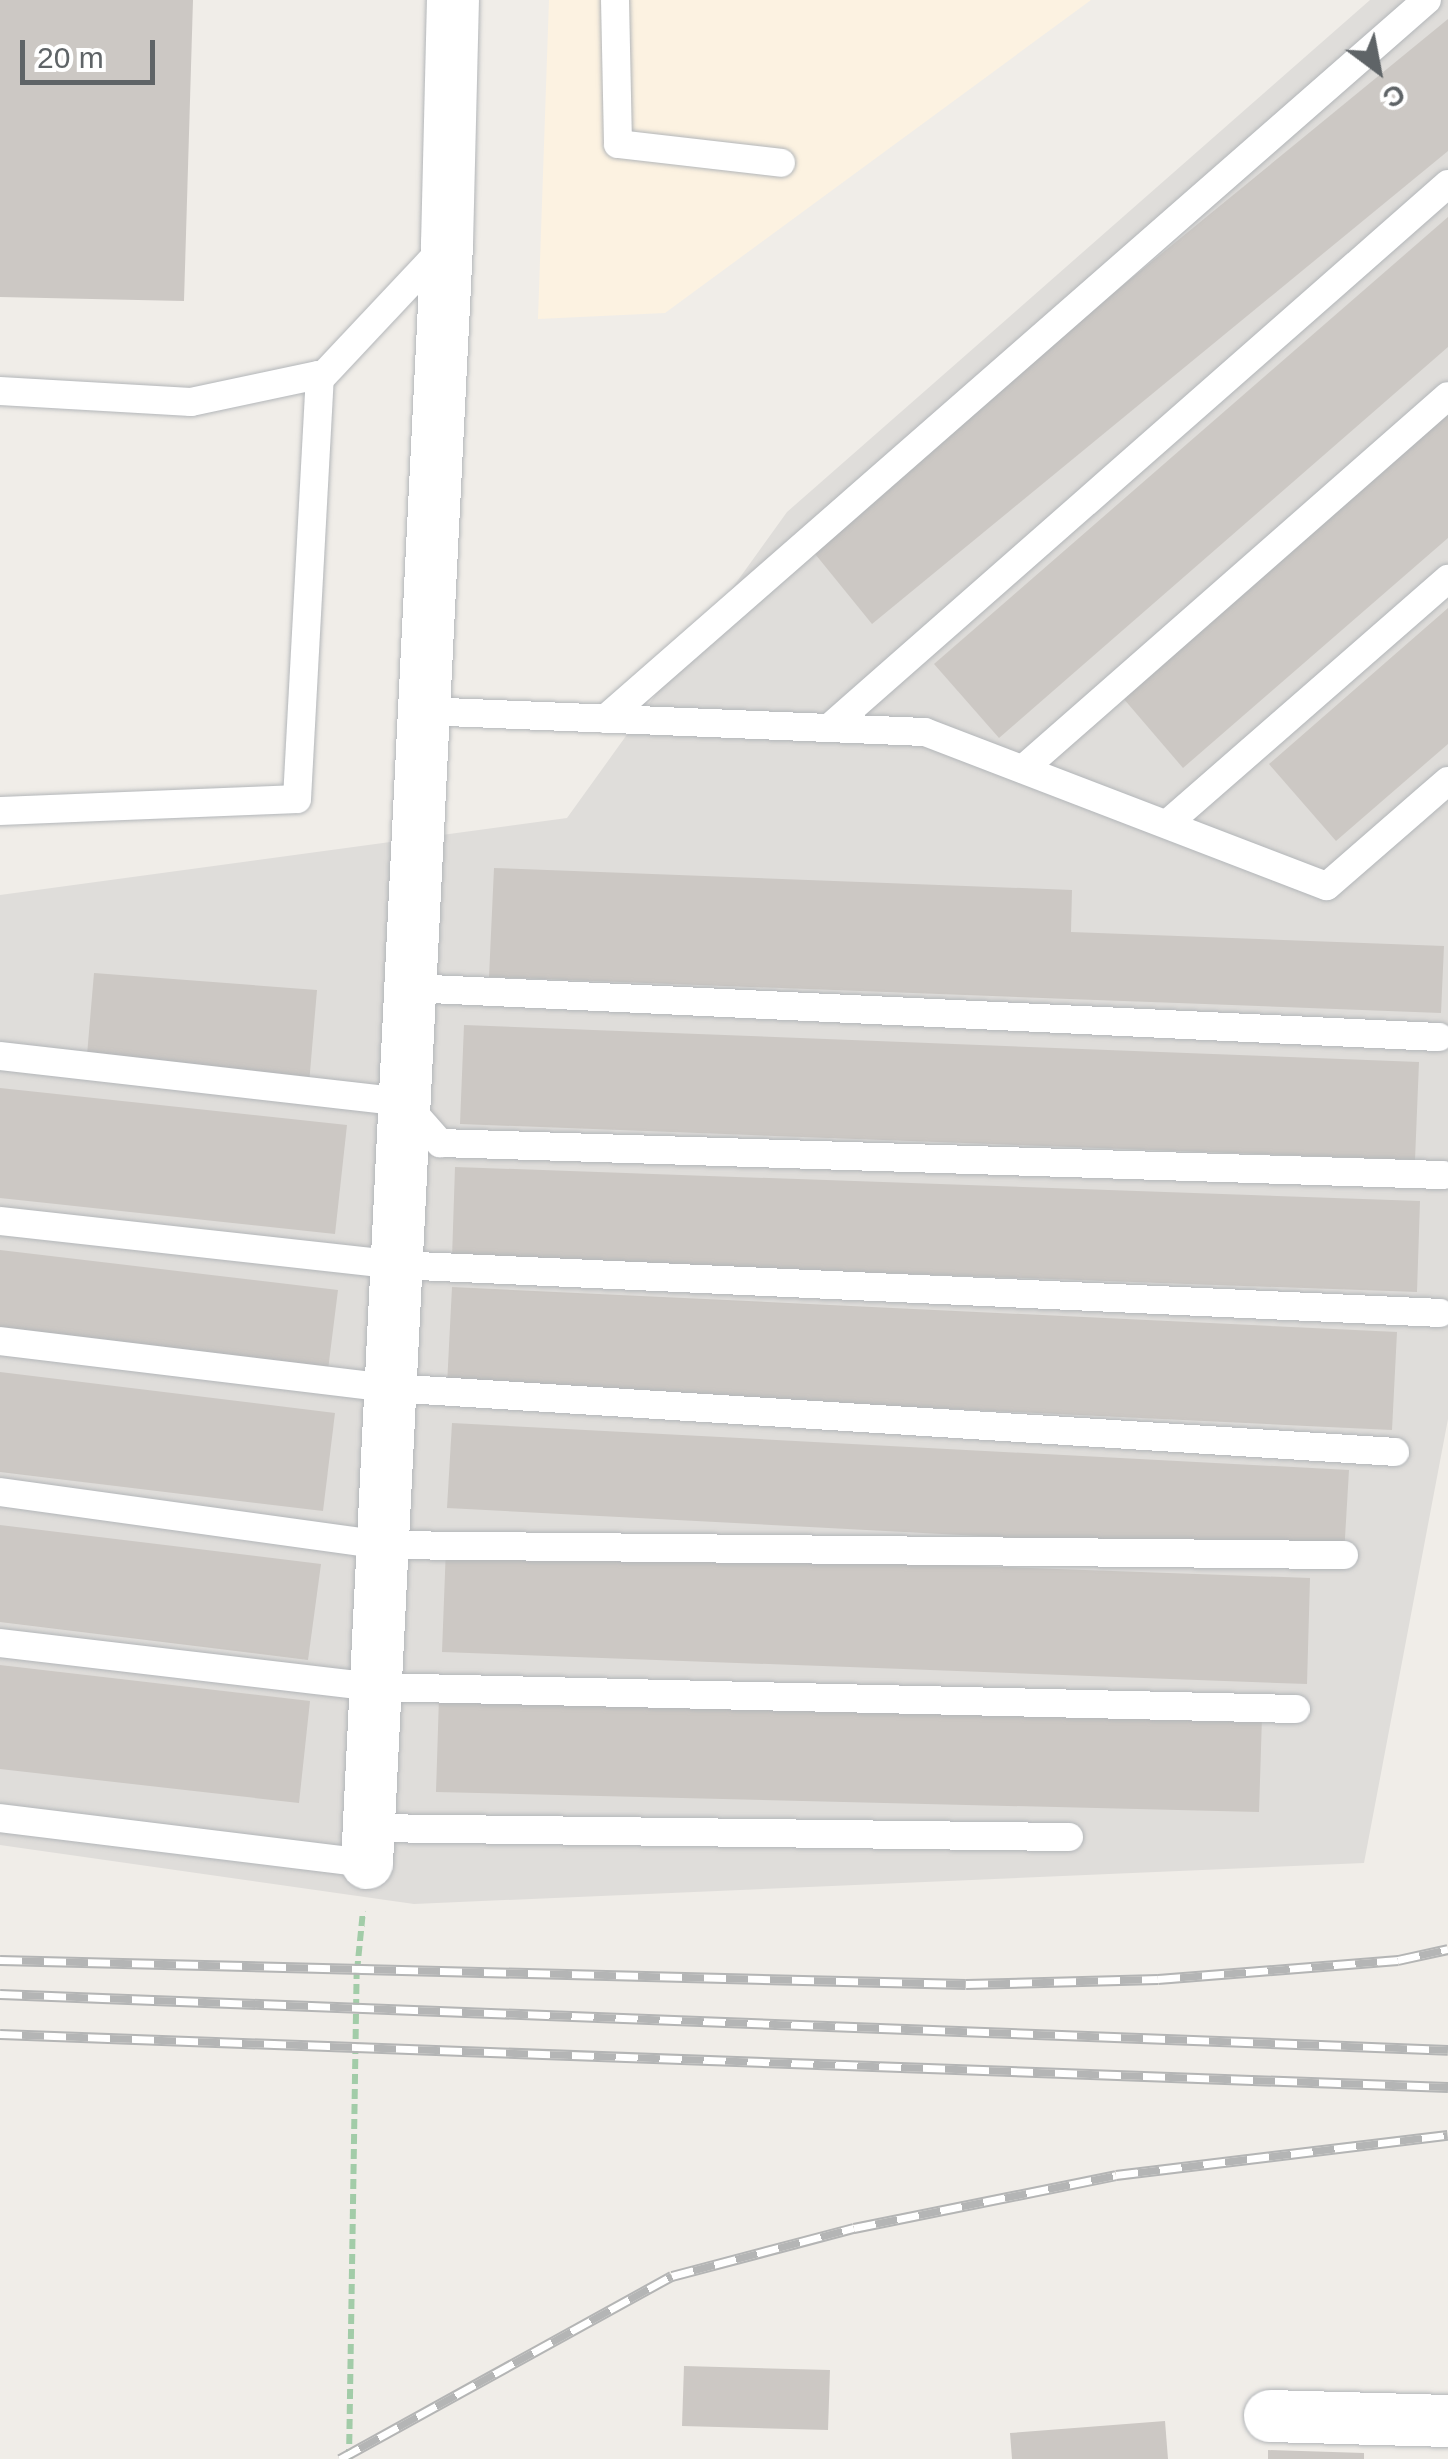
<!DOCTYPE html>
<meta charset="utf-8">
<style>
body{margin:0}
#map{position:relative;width:1448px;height:2459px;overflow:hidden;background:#f0ede8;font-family:Arial,sans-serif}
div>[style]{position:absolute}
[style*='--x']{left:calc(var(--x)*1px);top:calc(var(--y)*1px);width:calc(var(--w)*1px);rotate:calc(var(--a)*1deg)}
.commercial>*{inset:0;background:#fcf2e1}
.industrial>*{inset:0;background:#dfddda}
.building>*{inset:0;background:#ccc8c4}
.path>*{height:6px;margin-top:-3px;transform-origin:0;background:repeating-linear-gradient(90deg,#a2cca8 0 10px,transparent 0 15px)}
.roads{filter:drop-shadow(0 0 2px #b3b6b9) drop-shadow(0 0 2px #b3b6b9)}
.lane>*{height:28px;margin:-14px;padding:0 14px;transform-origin:14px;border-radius:14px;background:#fff}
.street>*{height:52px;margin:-26px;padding:0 26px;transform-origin:26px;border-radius:26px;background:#fff}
.rail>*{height:11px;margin-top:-5.5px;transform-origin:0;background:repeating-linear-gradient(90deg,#fff 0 22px,#b4b5b5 0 44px);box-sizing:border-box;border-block:2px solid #b4b5b5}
span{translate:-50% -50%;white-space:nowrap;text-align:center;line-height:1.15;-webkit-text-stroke:8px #fff;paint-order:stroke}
.north{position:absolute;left:1328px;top:20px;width:100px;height:100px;-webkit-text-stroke:8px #fff;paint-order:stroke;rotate:148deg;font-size:28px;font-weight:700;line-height:40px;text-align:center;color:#5f6467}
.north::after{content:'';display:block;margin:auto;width:35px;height:45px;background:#5f6467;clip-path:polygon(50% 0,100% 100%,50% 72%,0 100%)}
.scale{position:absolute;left:20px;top:40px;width:135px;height:45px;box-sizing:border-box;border:5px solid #5f6467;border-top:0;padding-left:12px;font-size:30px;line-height:35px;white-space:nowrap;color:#5f6467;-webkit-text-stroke:8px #fff;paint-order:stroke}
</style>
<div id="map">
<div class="commercial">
<i style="clip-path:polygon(549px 0,1091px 0,665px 313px,538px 319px)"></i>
</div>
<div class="industrial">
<i style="clip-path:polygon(1370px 0,1448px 0,1448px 1419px,1364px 1863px,414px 1904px,0 1845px,0 895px,567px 818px,787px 512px)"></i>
</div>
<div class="building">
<i style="clip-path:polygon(0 0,193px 0,184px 301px,0 297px)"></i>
<i style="clip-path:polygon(1448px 19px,1448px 151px,872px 624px,807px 544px)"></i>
<i style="clip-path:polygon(1448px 217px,1448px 347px,999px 738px,934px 664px)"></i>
<i style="clip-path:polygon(1448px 404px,1448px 538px,1183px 768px,1117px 691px)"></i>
<i style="clip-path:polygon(1448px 608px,1448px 744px,1336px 841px,1269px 764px)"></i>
<i style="clip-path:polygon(494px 868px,1072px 890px,1071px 932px,1444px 946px,1441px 1013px,489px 977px)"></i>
<i style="clip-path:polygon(94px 973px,317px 990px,309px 1084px,86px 1067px)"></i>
<i style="clip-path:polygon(464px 1025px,1419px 1062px,1415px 1160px,460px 1124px)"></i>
<i style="clip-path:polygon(0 1088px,347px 1125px,335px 1234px,0 1198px)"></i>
<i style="clip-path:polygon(455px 1167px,1420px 1201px,1417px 1292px,452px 1258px)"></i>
<i style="clip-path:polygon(0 1250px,338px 1290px,328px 1370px,0 1331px)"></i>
<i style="clip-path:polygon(452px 1287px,1397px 1332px,1392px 1430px,447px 1385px)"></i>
<i style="clip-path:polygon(0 1372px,335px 1413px,323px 1511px,0 1472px)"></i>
<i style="clip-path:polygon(452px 1423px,1349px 1470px,1344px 1555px,447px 1508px)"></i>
<i style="clip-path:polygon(0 1525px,321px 1564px,308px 1660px,0 1622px)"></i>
<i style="clip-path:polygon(446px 1547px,1310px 1578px,1307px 1684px,442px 1652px)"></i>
<i style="clip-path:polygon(0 1665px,310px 1701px,299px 1803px,0 1769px)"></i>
<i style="clip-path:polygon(439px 1697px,1262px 1716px,1259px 1812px,436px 1792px)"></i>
<i style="clip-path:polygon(684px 2366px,830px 2370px,828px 2430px,682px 2426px)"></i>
<i style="clip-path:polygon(1165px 2421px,1168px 2459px,1012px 2459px,1010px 2433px)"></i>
<i style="clip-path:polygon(1268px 2450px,1364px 2453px,1364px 2459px,1268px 2459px)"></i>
</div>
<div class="path">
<i style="--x:349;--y:2459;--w:488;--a:-89.1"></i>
<i style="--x:357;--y:1971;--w:60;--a:-84.3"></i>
</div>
<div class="roads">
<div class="lane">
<i style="--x:615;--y:0;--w:144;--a:88.8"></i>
<i style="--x:618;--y:144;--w:164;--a:6.6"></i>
<i style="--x:0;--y:391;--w:191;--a:3.3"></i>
<i style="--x:191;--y:402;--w:130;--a:-12"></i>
<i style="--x:318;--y:375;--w:4;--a:63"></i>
<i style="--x:320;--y:379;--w:178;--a:-46.8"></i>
<i style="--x:423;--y:711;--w:502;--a:2.4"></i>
<i style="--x:925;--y:732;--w:430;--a:21"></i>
<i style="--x:1327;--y:886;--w:160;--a:-41"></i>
<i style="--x:605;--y:719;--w:1092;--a:-41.18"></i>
<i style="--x:829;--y:728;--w:824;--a:-41.31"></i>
<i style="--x:1023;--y:769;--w:565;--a:-41.27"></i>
<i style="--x:0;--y:811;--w:297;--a:-2.3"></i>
<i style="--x:297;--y:799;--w:421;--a:-86.9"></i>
<i style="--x:1167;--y:824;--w:373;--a:-41.1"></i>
<i style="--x:410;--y:988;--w:1030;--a:2.73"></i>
<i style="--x:0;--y:1056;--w:407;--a:6.5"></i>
<i style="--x:404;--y:1102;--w:55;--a:48.7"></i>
<i style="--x:440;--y:1143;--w:1004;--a:1.83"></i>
<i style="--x:0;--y:1221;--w:398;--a:6.3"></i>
<i style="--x:396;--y:1265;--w:1045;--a:2.63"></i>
<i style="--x:0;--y:1341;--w:393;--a:6.9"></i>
<i style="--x:390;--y:1388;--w:1007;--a:3.64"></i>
<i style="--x:0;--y:1492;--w:386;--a:7.9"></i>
<i style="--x:382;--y:1545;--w:962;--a:0.6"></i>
<i style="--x:0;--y:1643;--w:379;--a:6.7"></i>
<i style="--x:376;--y:1687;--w:920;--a:1.37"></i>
<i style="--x:0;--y:1818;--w:370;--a:7"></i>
<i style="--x:369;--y:1828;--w:700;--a:0.74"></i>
</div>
<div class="street">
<i style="--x:367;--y:1863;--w:1621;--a:-87.17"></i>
<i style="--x:447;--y:244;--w:244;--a:-88.6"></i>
<i style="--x:1270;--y:2416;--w:178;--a:1.6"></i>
</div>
</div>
<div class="rail">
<i style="--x:0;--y:1960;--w:966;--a:1.42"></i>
<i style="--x:966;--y:1984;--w:192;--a:-1.5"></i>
<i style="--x:1158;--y:1979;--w:241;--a:-4.5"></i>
<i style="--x:1398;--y:1960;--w:51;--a:-12.4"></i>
<i style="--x:0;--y:1994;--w:1449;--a:2.21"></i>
<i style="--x:0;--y:2034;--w:1449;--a:2.1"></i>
<i style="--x:340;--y:2459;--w:379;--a:-28.9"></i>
<i style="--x:672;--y:2276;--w:188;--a:-14.8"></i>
<i style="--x:854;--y:2228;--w:267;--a:-11.4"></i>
<i style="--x:1116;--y:2175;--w:334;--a:-6.9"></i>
</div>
<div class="north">С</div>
<div class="scale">20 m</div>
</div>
